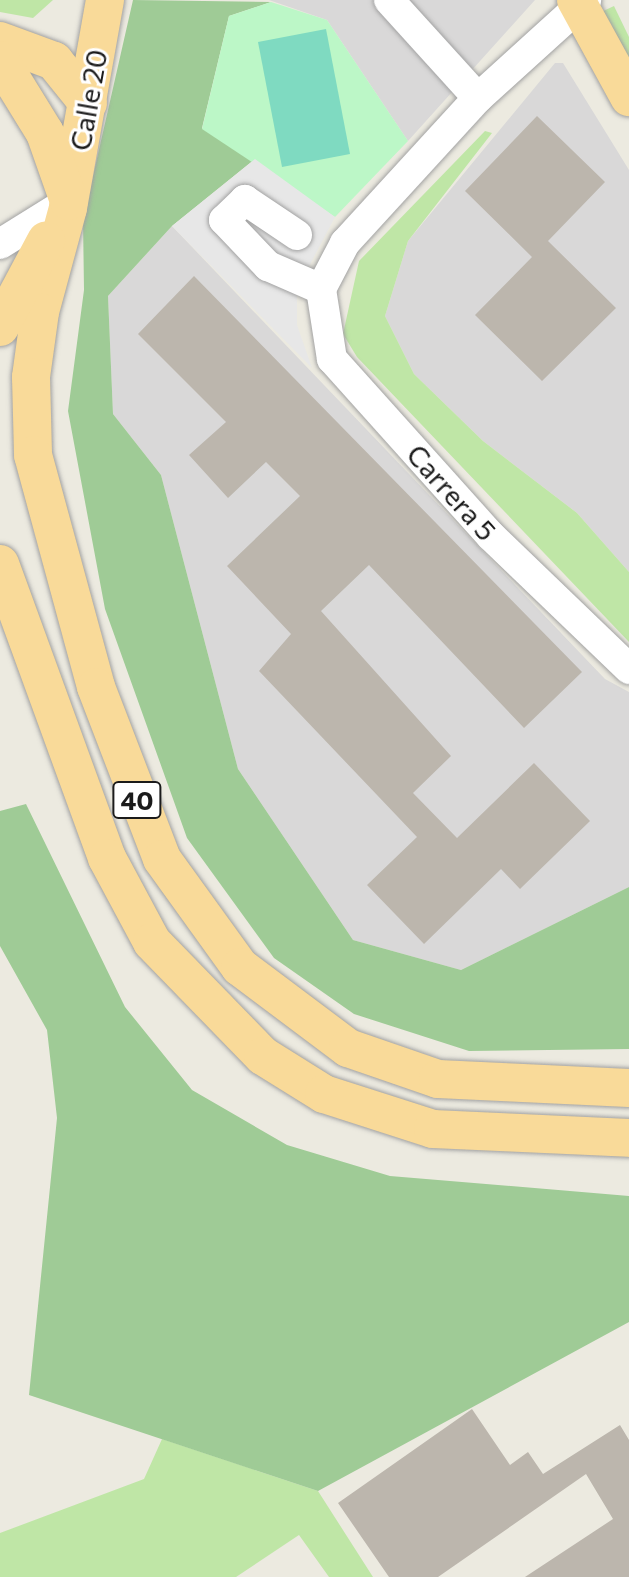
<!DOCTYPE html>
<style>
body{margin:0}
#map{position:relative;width:629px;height:1577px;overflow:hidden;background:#eceae0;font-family:Commissioner,sans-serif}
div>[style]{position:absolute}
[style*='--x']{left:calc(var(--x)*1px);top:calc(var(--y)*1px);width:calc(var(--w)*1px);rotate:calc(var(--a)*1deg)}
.residential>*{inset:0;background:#d9d8d8}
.grass>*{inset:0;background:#bfe6a6}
.forest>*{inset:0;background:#9fcb96}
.park>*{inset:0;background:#bcf7c7}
.pitch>*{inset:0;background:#7fdac1}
.parking>*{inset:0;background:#e7e7e7}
.building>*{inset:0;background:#bcb6ad}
.roads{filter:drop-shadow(0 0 2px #a2a2a2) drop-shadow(0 0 2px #a2a2a2)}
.minor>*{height:30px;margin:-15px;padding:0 15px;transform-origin:15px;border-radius:15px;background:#fff}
.major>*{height:38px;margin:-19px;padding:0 19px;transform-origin:19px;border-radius:19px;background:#f9da99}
span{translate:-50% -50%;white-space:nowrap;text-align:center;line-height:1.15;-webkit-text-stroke:6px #fff;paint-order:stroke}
.shield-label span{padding:2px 6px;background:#fff;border:2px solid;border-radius:6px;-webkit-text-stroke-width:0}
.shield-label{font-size:26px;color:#1b1b1b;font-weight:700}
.street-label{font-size:28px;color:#1b1b1b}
</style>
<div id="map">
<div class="residential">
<i style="clip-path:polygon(269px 0,535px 0,408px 141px,327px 20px)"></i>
<i style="clip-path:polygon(555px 63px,563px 63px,629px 170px,629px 572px,577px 513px,483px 441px,414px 374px,385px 316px,408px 241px)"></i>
<i style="clip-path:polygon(172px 226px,605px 679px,629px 692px,629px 887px,461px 970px,353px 940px,238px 769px,161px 475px,113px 414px,108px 296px)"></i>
</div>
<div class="grass">
<i style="clip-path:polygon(0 0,53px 0,33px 18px,0 12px)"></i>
<i style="clip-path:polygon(614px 6px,629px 37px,629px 68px,601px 12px)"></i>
<i style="clip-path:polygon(485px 131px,492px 133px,408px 241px,385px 316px,414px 374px,483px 441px,577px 513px,629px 572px,629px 642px,357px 357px,343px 334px,359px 261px)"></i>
<i style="clip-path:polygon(162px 1439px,318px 1491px,373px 1577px,329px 1577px,299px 1535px,236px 1577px,0 1577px,0 1533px,144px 1479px)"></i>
</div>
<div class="forest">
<i style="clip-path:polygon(133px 0,271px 2px,229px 16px,202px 128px,255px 159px,172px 226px,108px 296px,113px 414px,161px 475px,238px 769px,353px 940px,461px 970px,629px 887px,629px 1049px,469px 1051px,354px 1014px,274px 958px,187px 838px,105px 609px,68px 411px,84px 290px,83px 220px)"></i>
<i style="clip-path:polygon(26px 804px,125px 1007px,192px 1090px,287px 1145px,390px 1176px,629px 1196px,629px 1322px,318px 1491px,29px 1395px,57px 1118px,47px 1030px,0 946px,0 811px)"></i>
</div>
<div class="park">
<i style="clip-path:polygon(271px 2px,327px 20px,408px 141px,335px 217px,202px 129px,229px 16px)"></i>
</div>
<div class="pitch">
<i style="clip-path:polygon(326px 29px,350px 154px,282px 167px,258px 42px)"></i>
</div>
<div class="parking">
<i style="clip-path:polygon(255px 159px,335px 217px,297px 289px,297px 325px,312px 368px,172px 226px)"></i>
</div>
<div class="building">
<i style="clip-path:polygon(537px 116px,605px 182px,548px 241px,616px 308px,542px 381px,475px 315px,532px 257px,465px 191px)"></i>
<i style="clip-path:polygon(194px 276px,582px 672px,524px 728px,369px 565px,321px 611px,451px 756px,413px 793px,457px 838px,534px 763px,590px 821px,520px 889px,501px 869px,424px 944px,367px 885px,417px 837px,259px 671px,291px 634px,227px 566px,300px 496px,266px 462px,228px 498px,189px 455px,226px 422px,138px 334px)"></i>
<i style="clip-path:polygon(472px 1409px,510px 1465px,528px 1452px,543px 1474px,620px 1425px,629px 1440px,629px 1577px,525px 1577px,613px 1519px,586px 1474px,438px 1577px,389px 1577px,338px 1503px)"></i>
</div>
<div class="roads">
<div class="minor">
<i style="--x:389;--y:0;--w:132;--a:47.8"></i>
<i style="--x:297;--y:235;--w:63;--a:-146.1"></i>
<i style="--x:245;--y:200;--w:29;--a:136"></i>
<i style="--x:224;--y:220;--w:64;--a:46.3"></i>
<i style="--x:268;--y:266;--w:58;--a:23.5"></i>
<i style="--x:0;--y:244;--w:81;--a:-31.9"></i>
<i style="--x:321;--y:289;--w:71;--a:81.1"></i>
<i style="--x:332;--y:359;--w:238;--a:48.1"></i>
<i style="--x:491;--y:536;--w:192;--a:43.9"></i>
<i style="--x:321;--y:289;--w:52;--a:-62.4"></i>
<i style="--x:345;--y:243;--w:197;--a:-47.5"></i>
<i style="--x:478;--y:98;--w:146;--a:-42.2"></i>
</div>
<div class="major">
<i style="--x:105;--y:0;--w:211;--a:100.1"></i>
<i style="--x:68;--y:208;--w:108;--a:105.1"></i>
<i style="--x:40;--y:312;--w:66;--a:97.9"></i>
<i style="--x:31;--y:377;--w:78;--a:88.5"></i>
<i style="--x:33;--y:455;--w:240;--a:74.8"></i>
<i style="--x:96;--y:687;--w:184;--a:69"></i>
<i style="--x:162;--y:859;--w:133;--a:54.2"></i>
<i style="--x:240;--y:967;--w:135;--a:36.9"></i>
<i style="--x:348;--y:1048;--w:95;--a:19"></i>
<i style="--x:438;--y:1079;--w:191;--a:2.7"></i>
<i style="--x:576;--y:0;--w:111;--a:61.3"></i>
<i style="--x:0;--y:41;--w:58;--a:20.3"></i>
<i style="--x:54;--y:61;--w:54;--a:51"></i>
<i style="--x:0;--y:60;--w:86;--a:58.3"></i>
<i style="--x:45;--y:133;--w:72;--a:70.6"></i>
<i style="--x:0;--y:327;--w:98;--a:-61.9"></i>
<i style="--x:0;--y:564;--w:313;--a:70"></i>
<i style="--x:107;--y:858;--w:95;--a:61.8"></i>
<i style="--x:152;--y:942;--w:159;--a:45.8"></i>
<i style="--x:263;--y:1056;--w:72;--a:31.9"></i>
<i style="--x:324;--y:1094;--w:114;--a:17.8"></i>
<i style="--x:433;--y:1129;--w:196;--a:2.6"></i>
</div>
</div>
<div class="shield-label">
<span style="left:137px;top:800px">40</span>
</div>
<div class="street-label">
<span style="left:88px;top:100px;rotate:-80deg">Calle 20</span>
<span style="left:452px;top:492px;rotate:48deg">Carrera 5</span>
</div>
</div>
